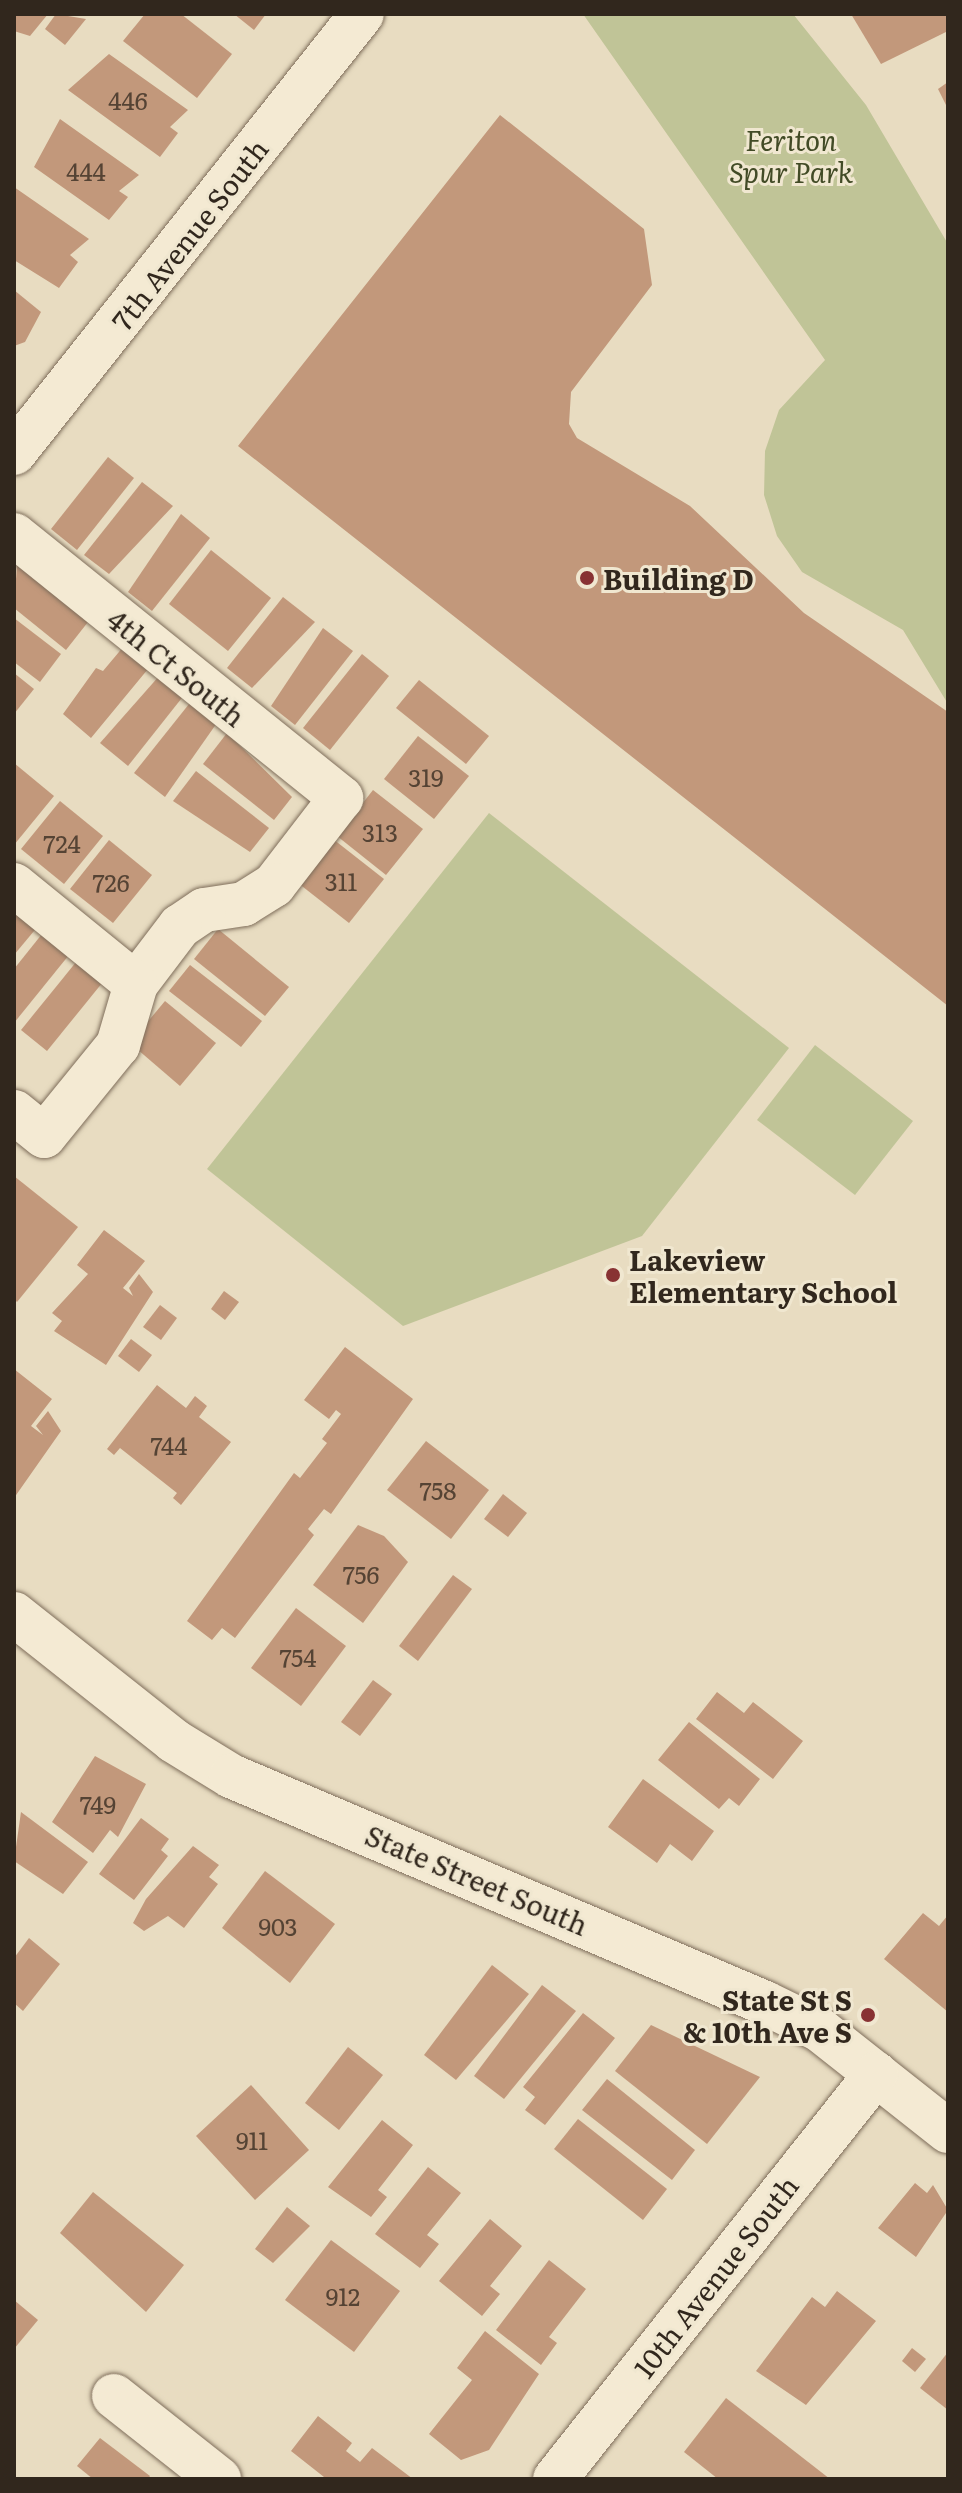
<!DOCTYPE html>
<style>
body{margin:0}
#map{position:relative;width:962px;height:2493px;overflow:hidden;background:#e8dcc1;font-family:Literata,serif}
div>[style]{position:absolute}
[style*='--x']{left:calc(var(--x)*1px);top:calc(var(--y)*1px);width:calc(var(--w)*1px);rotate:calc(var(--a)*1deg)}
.green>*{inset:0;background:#c0c497}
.building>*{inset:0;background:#c2987b}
.roads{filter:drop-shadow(0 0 2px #7f6e5b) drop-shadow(0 0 2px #7f6e5b)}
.minor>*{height:44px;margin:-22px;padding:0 22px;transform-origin:22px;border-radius:22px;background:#f4ead3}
.dots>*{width:22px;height:22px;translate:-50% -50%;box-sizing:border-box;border:4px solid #f0e7d0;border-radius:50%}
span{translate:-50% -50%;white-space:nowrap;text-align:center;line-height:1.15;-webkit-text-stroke:6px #f0e7d0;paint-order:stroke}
.number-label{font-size:24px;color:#554334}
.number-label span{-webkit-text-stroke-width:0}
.park-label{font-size:28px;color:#424b26;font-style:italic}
.street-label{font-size:28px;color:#31271d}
.poi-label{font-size:28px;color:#31271d;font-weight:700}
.left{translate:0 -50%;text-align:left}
.right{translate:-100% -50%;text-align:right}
.frame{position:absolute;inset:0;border:16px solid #31271d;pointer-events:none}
</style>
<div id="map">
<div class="green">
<i style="clip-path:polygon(583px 14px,793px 14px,866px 105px,948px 244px,948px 704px,903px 630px,802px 572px,777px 536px,764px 495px,765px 451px,779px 410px,825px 360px)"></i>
<i style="clip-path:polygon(489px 813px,789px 1048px,642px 1236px,403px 1326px,207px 1169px)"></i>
<i style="clip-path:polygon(815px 1045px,913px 1121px,855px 1195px,757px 1120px)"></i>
</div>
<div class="building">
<i style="clip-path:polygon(14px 14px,48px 14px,30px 36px,14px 31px)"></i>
<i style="clip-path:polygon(56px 14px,86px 19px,65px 45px,45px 29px)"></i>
<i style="clip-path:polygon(145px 14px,181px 14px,232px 54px,197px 98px,123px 41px)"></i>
<i style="clip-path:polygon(234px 14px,266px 14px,254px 30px)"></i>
<i style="clip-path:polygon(851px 14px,948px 14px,948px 31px,881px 64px)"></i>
<i style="clip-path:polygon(109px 54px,188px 110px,170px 127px,178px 133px,160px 157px,68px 90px)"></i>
<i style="clip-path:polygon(948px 82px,948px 109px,938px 89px)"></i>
<i style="clip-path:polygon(500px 115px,644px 229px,652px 285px,571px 392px,569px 424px,577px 438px,690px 506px,804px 613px,948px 712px,948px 1006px,238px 446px)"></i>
<i style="clip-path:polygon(60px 119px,139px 175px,119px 191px,128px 197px,109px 220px,34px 167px)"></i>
<i style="clip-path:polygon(14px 187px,89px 239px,70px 255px,78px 262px,59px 288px,14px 260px)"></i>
<i style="clip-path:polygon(14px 290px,41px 312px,25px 342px,14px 346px)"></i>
<i style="clip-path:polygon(108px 457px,134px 478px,77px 550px,51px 529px)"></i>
<i style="clip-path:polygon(142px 482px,173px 506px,109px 574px,84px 555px)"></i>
<i style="clip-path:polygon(181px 514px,210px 538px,152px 611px,128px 592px)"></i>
<i style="clip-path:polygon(211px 550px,271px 598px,228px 651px,169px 604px)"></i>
<i style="clip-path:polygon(17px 565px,88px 622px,66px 650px,14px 608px)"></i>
<i style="clip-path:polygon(283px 597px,315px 622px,252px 688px,227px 668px)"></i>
<i style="clip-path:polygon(14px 618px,61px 654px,40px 682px,14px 662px)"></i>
<i style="clip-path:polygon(323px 628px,353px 651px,295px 725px,271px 706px)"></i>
<i style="clip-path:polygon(124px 646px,148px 669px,91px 738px,63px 714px,96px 668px,103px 671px)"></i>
<i style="clip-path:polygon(362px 654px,389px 676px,330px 750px,303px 728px)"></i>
<i style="clip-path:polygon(14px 673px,34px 689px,14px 714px)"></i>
<i style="clip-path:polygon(160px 675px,185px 694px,128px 766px,100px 743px)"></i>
<i style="clip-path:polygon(419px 680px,489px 736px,466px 764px,396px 708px)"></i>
<i style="clip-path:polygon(193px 699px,219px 720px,165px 797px,134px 773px)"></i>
<i style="clip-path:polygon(227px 733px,292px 797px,274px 820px,203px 764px)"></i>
<i style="clip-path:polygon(418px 736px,469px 776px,434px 819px,384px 779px)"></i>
<i style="clip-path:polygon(14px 763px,54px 796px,14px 845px)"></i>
<i style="clip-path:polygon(196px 771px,269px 828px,250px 852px,173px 801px)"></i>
<i style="clip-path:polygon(373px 790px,423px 829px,386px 875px,337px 836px)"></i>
<i style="clip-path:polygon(60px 801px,103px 836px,64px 884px,21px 849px)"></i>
<i style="clip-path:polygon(333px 839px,384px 879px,349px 923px,298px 883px)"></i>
<i style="clip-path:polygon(109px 840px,152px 875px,113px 923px,70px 889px)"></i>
<i style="clip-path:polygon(14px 905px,39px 925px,14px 955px)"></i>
<i style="clip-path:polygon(46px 929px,73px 950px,14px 1023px,14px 969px)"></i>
<i style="clip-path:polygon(218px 929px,289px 987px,265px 1016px,194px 959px)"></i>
<i style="clip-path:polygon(81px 956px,107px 977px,47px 1051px,21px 1030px)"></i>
<i style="clip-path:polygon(190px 965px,262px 1021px,241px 1047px,169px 991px)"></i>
<i style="clip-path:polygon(165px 1001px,216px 1043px,180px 1086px,130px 1043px)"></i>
<i style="clip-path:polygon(14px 1176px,78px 1227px,17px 1302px,14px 1299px)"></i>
<i style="clip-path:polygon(104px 1230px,145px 1261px,123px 1288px,133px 1296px,129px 1288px,139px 1274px,153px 1292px,106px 1365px,54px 1331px,62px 1321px,52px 1313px,88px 1274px,77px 1265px)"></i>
<i style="clip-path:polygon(224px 1291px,239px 1302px,225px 1320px,211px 1309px)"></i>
<i style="clip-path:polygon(160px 1305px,177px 1318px,161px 1340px,143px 1327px)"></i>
<i style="clip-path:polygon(131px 1339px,152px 1355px,139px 1372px,118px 1356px)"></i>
<i style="clip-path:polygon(345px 1347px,413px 1399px,331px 1514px,324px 1509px,308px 1529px,314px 1535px,235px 1638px,222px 1628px,212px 1640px,187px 1621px,294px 1473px,300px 1478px,327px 1443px,322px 1439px,341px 1414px,336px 1410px,329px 1419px,304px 1400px)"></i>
<i style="clip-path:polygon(14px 1369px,52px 1399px,31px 1426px,43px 1435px,36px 1426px,48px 1411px,61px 1431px,14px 1498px)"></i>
<i style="clip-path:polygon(157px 1385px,186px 1408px,195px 1396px,207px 1406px,199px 1417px,231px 1442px,181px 1505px,173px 1498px,177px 1493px,120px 1448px,114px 1455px,107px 1449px)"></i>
<i style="clip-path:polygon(426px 1441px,489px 1490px,451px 1539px,387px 1490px)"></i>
<i style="clip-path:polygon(503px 1494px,527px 1513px,508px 1537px,484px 1519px)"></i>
<i style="clip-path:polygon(358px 1525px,384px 1536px,408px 1562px,363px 1623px,313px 1585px)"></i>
<i style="clip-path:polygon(453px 1575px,472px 1589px,418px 1661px,399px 1646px)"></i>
<i style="clip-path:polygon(296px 1608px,346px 1646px,301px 1706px,251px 1668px)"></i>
<i style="clip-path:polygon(373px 1680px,392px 1694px,360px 1736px,341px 1722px)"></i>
<i style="clip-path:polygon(717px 1692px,744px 1713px,753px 1702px,803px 1741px,773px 1779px,696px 1719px)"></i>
<i style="clip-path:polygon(689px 1722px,760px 1779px,739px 1806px,729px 1798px,719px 1809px,658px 1760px)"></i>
<i style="clip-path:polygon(95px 1756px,146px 1784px,118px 1837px,110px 1830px,93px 1853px,52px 1822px)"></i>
<i style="clip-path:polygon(643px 1779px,714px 1831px,692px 1861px,670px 1844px,657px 1863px,608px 1827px)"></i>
<i style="clip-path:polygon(21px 1812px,88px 1862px,63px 1894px,14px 1861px)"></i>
<i style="clip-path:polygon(141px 1818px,169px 1839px,161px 1850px,168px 1856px,134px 1900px,99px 1874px)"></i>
<i style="clip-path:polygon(193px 1846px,219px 1865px,209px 1877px,218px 1884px,184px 1928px,168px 1916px,144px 1931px,133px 1923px,146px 1899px)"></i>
<i style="clip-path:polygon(265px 1871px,335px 1924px,290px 1983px,222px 1928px)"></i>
<i style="clip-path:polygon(923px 1913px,939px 1926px,948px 1915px,948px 2012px,884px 1959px)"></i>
<i style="clip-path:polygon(29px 1938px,60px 1964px,23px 2011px,14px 2003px,14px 1958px)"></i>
<i style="clip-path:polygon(492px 1965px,529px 1994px,456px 2080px,424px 2055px)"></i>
<i style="clip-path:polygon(542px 1985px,576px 2011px,504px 2099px,474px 2076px)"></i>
<i style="clip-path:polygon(583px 2013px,615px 2038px,545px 2125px,525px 2110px,535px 2097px,523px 2087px)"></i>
<i style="clip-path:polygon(651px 2025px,760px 2077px,707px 2144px,615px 2071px)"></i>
<i style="clip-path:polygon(348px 2047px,383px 2075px,339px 2130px,305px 2103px)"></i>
<i style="clip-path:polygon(607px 2079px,695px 2150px,672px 2180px,582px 2110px)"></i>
<i style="clip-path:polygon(251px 2085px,309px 2150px,255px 2200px,196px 2136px)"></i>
<i style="clip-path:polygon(578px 2119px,667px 2189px,643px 2220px,554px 2149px)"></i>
<i style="clip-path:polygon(382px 2120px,413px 2145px,378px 2190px,387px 2197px,371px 2217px,328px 2187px)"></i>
<i style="clip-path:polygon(428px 2167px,461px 2193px,427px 2235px,439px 2244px,420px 2268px,375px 2234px)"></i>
<i style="clip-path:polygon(915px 2183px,927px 2193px,933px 2185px,948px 2210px,916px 2257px,878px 2228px)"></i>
<i style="clip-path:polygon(93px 2192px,184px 2265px,146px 2312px,60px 2233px)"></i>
<i style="clip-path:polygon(287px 2207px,310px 2226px,273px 2263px,255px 2249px)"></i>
<i style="clip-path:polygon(490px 2219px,522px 2246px,490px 2286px,500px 2294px,482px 2316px,439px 2281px)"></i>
<i style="clip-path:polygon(331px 2240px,400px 2291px,354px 2352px,285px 2300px)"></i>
<i style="clip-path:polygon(549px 2260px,586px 2289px,549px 2337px,557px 2343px,541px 2365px,496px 2330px)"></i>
<i style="clip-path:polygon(837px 2291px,876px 2321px,806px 2405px,756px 2371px,812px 2297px,825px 2307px)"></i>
<i style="clip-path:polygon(14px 2300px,38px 2320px,14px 2349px)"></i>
<i style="clip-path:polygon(485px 2331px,539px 2374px,489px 2450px,461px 2460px,429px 2434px,472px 2380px,457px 2368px)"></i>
<i style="clip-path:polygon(912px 2348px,926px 2359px,915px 2372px,902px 2361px)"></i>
<i style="clip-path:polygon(948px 2352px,948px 2410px,920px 2388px)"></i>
<i style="clip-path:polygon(726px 2398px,830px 2479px,718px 2479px,684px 2452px)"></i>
<i style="clip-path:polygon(318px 2416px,352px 2443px,346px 2451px,360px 2462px,372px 2448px,413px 2479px,324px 2477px,291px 2451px)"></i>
<i style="clip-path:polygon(100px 2438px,150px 2476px,148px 2479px,93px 2479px,77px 2466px)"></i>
</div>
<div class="roads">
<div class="minor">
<i style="--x:14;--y:453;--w:560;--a:-51.6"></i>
<i style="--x:14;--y:535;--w:420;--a:38.8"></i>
<i style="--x:341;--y:798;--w:110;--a:127.6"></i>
<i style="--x:274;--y:885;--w:36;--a:148"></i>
<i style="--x:244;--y:904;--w:40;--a:171.5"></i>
<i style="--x:204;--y:910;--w:29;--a:146"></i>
<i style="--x:180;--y:926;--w:73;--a:127.2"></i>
<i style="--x:136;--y:984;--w:64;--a:106.4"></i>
<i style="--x:118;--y:1045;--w:117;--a:129.1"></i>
<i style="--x:44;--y:1136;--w:38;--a:-141"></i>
<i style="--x:14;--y:885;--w:157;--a:39.1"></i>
<i style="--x:14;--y:1614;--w:204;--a:38.4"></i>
<i style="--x:174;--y:1741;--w:67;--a:31.6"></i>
<i style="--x:231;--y:1776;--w:580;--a:23.03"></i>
<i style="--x:765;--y:2003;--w:61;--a:26.1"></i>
<i style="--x:820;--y:2030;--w:163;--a:38.3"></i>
<i style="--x:114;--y:2396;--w:134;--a:38.3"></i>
<i style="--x:555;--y:2479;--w:517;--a:-51.6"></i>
</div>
</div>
<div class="dots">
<i style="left:587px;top:578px;background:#883233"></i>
<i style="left:613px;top:1275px;background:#883233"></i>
<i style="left:868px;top:2015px;background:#883233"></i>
</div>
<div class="number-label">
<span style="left:128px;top:100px">446</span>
<span style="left:86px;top:171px">444</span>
<span style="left:426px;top:777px">319</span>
<span style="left:380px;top:832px">313</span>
<span style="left:62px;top:843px">724</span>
<span style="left:341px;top:881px">311</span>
<span style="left:111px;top:882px">726</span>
<span style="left:169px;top:1445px">744</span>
<span style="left:438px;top:1490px">758</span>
<span style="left:361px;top:1574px">756</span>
<span style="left:298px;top:1657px">754</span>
<span style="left:98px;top:1804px">749</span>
<span style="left:278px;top:1926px">903</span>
<span style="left:252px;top:2140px">911</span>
<span style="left:343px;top:2296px">912</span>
</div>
<div class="park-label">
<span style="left:791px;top:155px">Feriton<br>Spur Park</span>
</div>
<div class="street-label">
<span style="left:189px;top:234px;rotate:-52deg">7th Avenue South</span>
<span style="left:177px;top:667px;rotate:39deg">4th Ct South</span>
<span style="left:477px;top:1879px;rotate:23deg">State Street South</span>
<span style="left:715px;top:2276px;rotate:-52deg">10th Avenue South</span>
</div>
<div class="poi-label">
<span class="left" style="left:603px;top:578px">Building D</span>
<span class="left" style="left:629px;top:1275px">Lakeview<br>Elementary School</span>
<span class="right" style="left:852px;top:2015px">State St S<br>&amp; 10th Ave S</span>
</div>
<div class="frame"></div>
</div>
